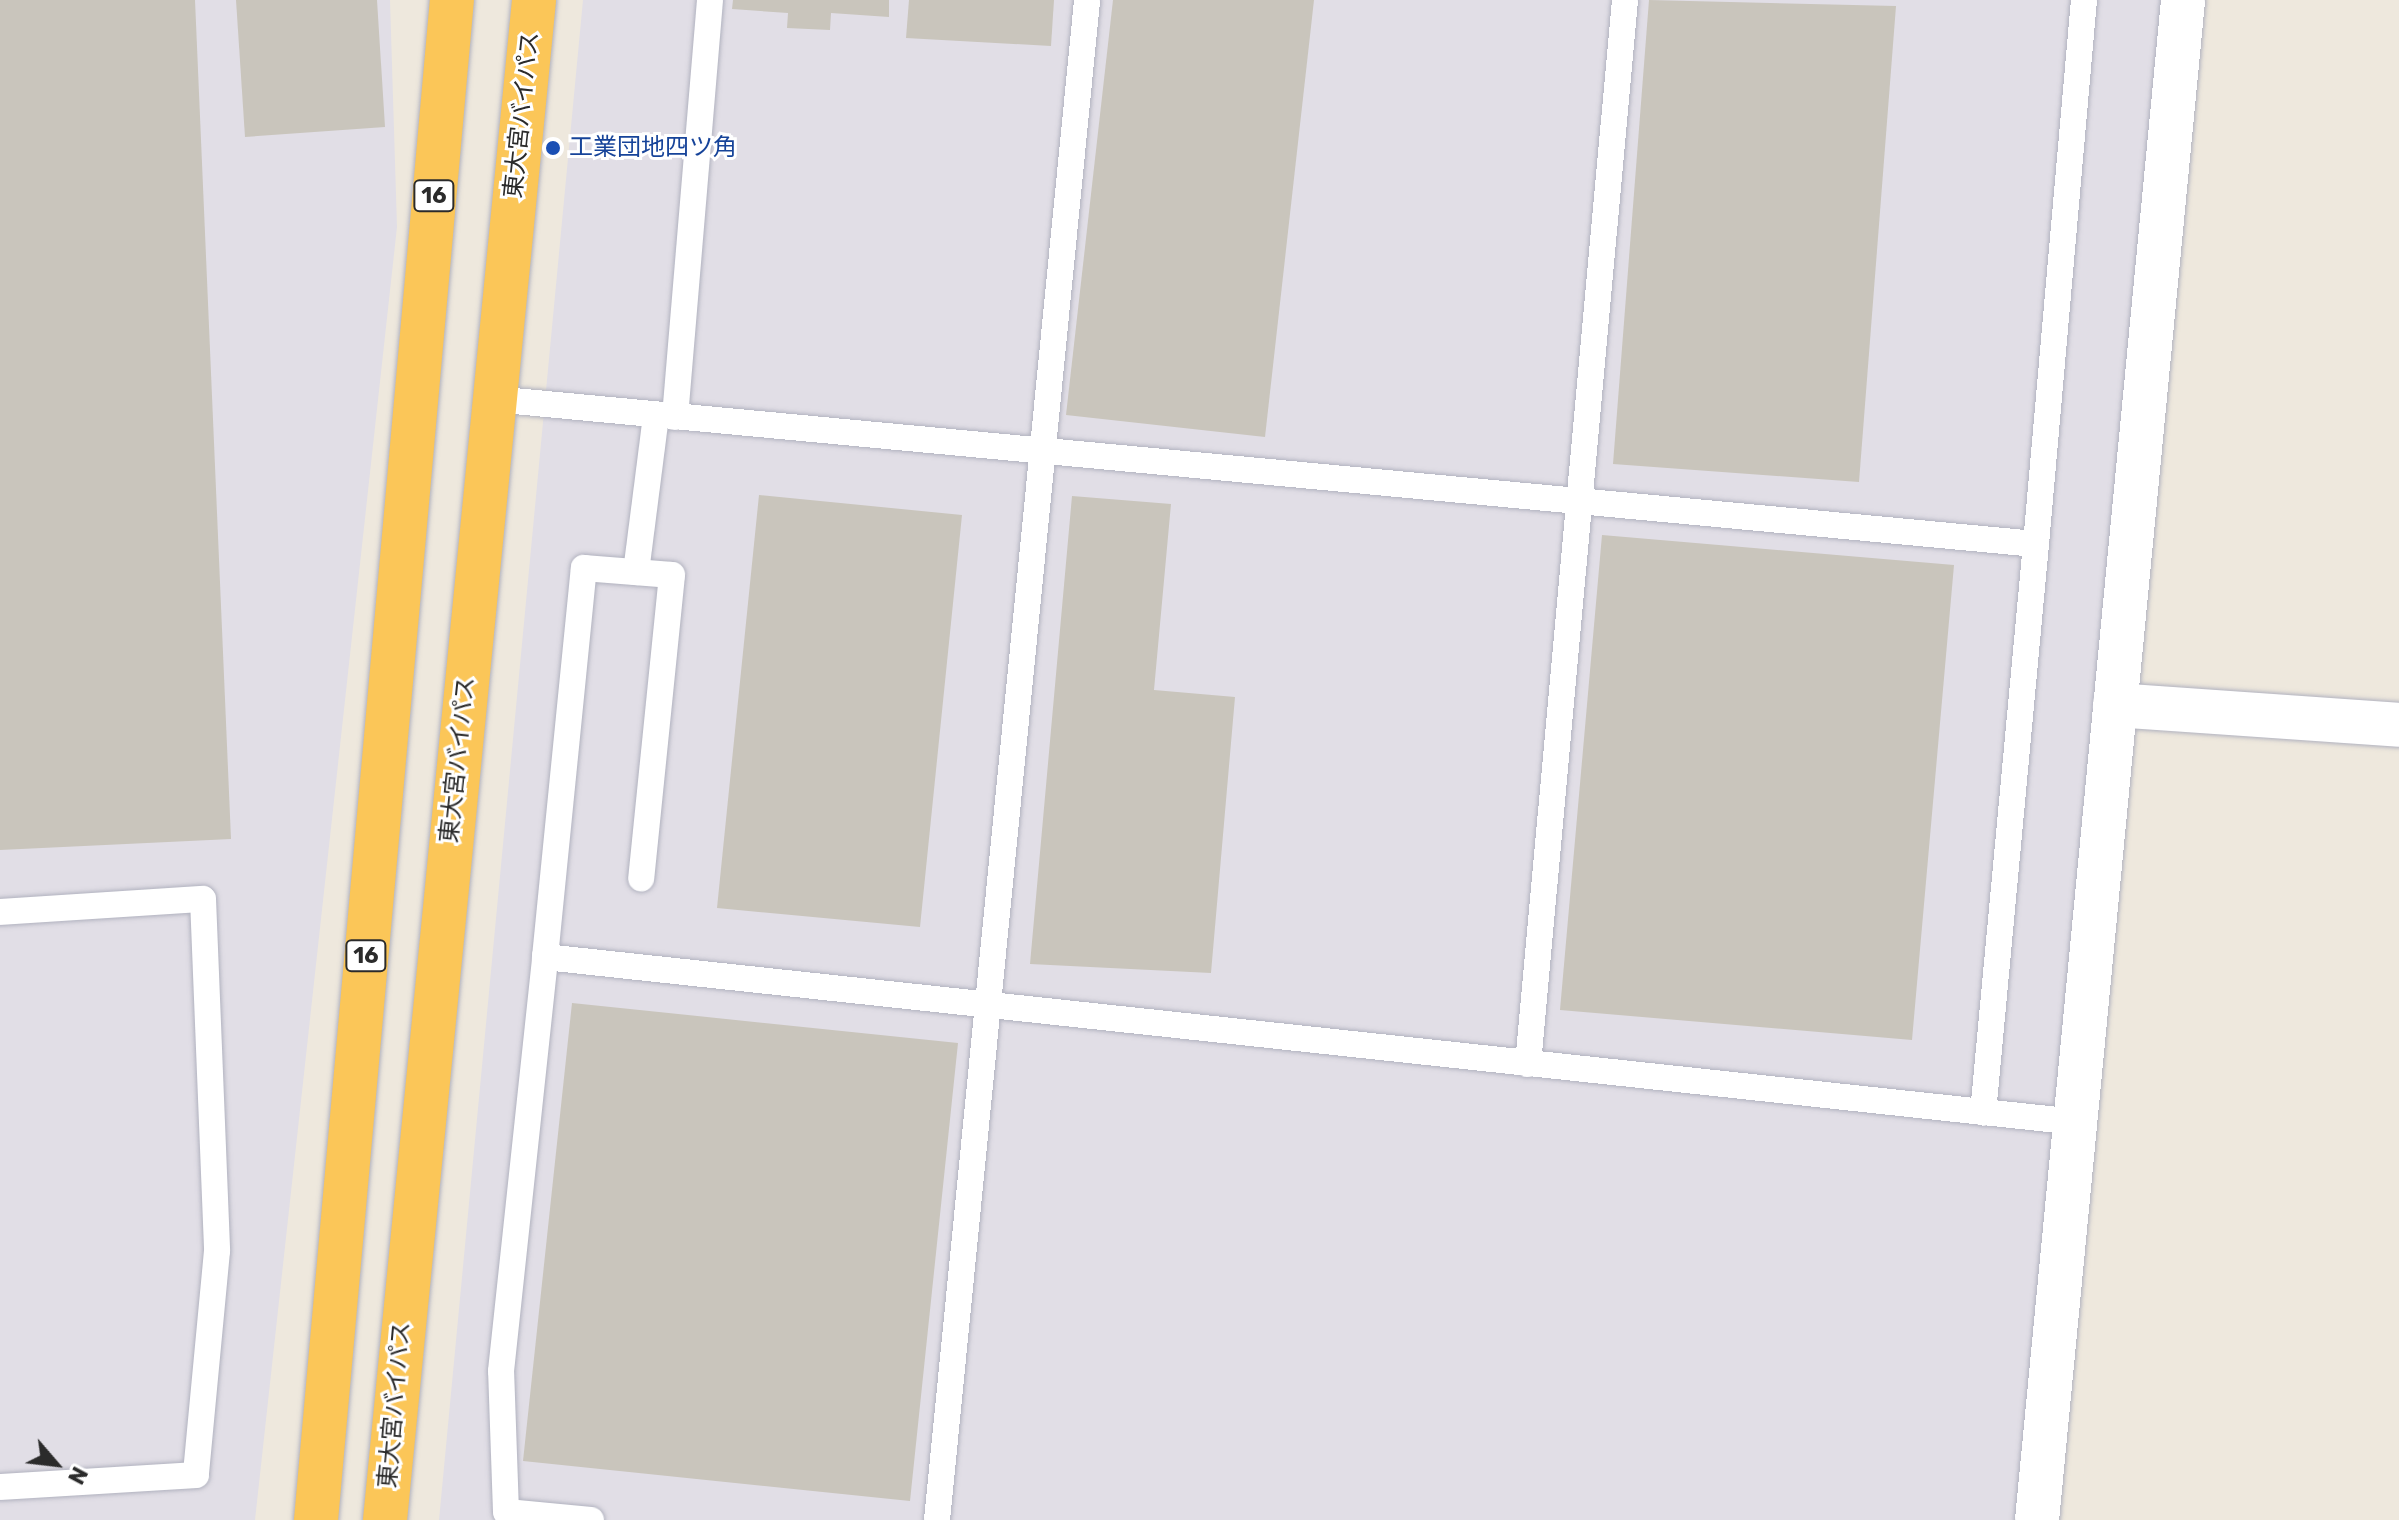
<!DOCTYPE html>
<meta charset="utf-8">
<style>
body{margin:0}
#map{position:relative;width:2399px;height:1520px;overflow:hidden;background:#eee8dd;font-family:Rubik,"Noto Sans JP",sans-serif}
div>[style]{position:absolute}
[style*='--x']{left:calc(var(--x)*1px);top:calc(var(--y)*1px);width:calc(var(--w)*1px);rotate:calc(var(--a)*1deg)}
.industrial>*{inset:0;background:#e1dee6}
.building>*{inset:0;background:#c9c5bc}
.roads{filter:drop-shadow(0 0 2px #b1b2bf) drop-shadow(0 0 2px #b1b2bf)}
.service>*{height:26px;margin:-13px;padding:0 13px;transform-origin:13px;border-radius:13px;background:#fff}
.minor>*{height:44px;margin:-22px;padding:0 22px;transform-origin:22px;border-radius:22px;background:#fff}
.trunk>*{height:44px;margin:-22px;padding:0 22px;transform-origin:22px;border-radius:22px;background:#fbc658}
.dots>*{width:22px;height:22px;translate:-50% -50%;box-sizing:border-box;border:4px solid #fff;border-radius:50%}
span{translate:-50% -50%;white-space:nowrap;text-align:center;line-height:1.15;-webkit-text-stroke:6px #fff;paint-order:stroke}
.shield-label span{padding:2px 6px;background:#fff;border:2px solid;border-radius:6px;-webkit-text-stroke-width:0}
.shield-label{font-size:22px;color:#2b2b2b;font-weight:700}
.street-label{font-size:24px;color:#2b2b2b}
.transit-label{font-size:24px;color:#164399}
.left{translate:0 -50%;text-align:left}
.north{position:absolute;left:16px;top:1424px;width:80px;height:80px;-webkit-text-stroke:6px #fff;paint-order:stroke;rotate:118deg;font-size:22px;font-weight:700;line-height:32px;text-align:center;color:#2b2b2b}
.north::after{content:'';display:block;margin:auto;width:28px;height:36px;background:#2b2b2b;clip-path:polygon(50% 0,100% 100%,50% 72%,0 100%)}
</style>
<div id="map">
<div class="industrial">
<i style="clip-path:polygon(0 0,390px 0,397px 227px,255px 1520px,0 1520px)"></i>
<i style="clip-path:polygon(583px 0,2166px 0,2017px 1520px,439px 1520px)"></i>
</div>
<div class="building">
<i style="clip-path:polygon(0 0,195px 0,231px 839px,0 850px)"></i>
<i style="clip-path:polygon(236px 0,377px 0,385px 127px,245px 137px)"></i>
<i style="clip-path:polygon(733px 0,889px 0,889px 17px,831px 13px,830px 30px,787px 28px,788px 13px,732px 9px)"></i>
<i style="clip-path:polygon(909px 0,1054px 0,1051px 46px,906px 38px)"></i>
<i style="clip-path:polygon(1113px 0,1314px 0,1265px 437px,1066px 415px)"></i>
<i style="clip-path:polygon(1649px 0,1896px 6px,1859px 482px,1613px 464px)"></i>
<i style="clip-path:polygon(759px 495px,962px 515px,920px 927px,717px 908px)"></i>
<i style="clip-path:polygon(1072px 496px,1171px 504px,1154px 690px,1235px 697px,1211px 973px,1030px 964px)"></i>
<i style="clip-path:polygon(1602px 535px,1954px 565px,1912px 1040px,1560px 1010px)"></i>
<i style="clip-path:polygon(572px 1003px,958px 1043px,910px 1501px,523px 1461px)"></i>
</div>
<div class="roads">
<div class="service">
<i style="--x:493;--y:399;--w:1550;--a:5.37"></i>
<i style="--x:2036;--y:544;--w:571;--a:95.32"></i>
<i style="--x:675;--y:417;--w:418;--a:-85.2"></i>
<i style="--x:2036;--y:544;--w:546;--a:-84.96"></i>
<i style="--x:636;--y:572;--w:158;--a:-82.7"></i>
<i style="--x:0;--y:912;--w:203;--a:-3.7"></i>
<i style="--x:203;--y:899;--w:352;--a:87.7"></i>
<i style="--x:217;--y:1251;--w:225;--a:95.4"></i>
<i style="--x:196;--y:1475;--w:196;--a:176.5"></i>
<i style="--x:545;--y:957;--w:391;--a:-84.3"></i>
<i style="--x:584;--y:568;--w:88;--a:4.5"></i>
<i style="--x:672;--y:575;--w:305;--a:95.8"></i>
<i style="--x:1528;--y:1064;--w:1068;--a:-84.79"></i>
<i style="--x:591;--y:1520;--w:85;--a:-174.6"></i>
<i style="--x:506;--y:1512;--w:141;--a:-92"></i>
<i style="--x:501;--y:1371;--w:416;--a:-83.9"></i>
<i style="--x:545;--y:957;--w:1540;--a:6.15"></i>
<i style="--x:937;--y:1520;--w:1527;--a:-84.36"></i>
</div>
<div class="minor">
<i style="--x:2115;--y:705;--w:285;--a:4"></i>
<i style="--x:2037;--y:1520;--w:1527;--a:-84.51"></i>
</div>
<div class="trunk">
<i style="--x:316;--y:1520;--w:1526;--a:-84.89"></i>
<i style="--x:385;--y:1520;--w:1527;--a:-84.4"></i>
</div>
</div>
<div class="dots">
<i style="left:553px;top:148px;background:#1a4fb4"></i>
</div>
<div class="shield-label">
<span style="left:434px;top:196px">16</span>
<span style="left:366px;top:956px">16</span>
</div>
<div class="street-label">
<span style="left:522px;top:115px;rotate:-84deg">東大宮バイパス</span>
<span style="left:458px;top:760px;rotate:-84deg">東大宮バイパス</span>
<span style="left:395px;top:1405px;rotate:-85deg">東大宮バイパス</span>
</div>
<div class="transit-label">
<span class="left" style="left:569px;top:148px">工業団地四ツ角</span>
</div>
<div class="north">N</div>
</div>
